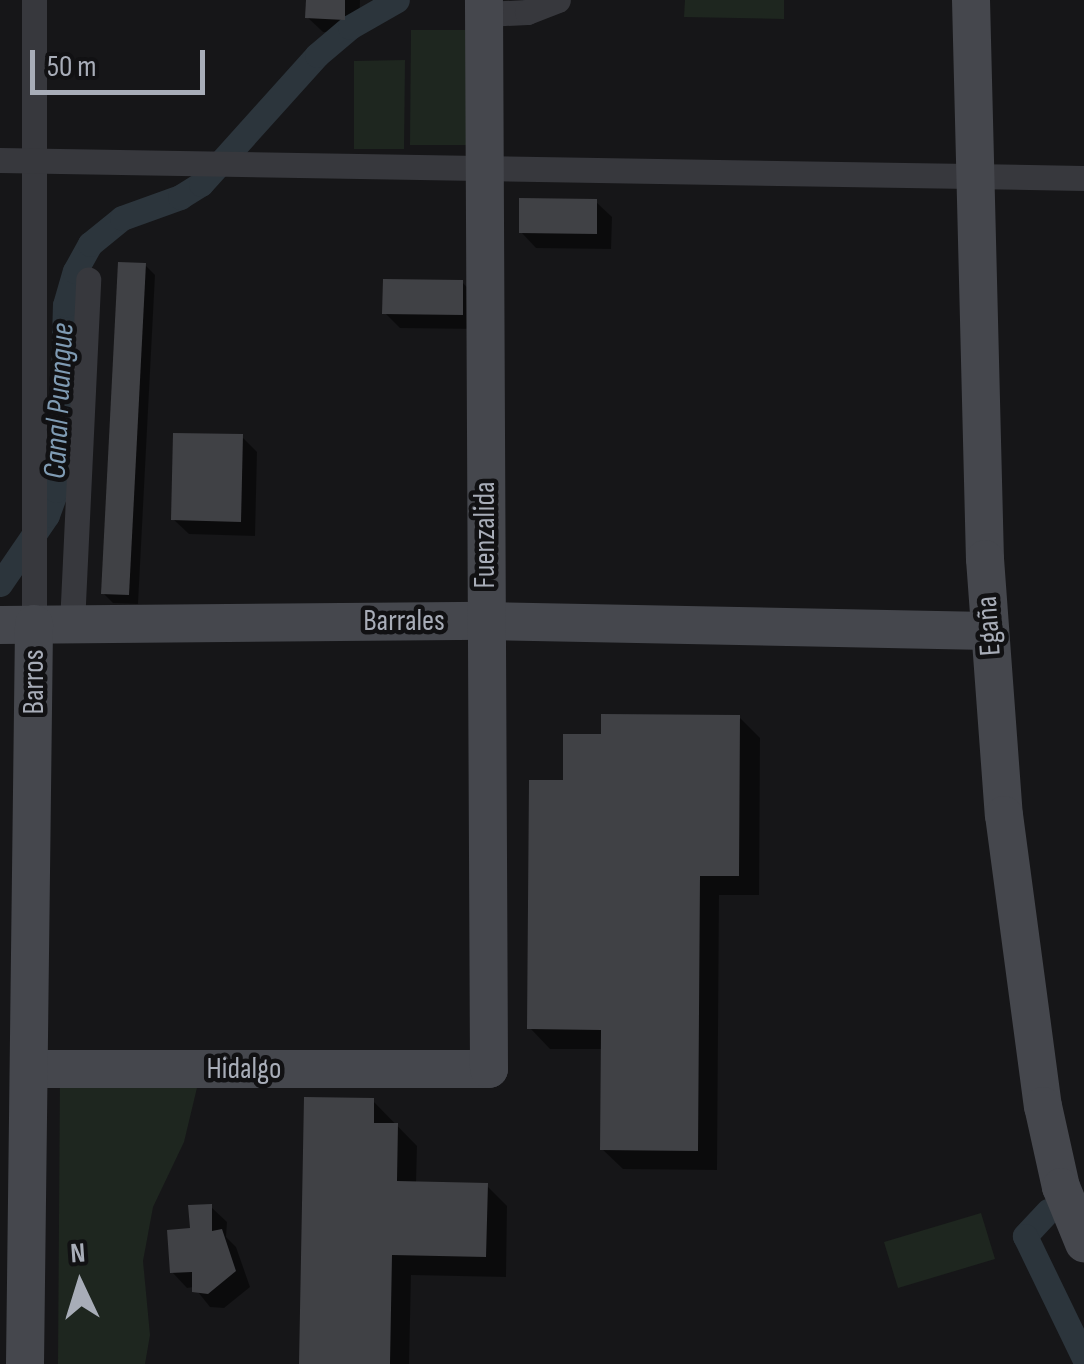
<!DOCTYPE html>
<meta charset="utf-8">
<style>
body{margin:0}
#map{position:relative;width:1084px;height:1364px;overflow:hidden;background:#161618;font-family:"Sofia Sans Condensed",sans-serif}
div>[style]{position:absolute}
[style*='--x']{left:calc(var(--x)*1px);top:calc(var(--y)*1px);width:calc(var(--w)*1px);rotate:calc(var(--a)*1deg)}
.green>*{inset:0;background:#1e261f}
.shadow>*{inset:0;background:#0007}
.canal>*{height:25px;margin:-12.5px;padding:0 12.5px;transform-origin:12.5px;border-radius:12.5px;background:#2c353c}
.building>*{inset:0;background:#404145}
.street>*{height:25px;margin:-12.5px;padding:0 12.5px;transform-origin:12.5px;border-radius:12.5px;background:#37383d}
.secondary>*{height:38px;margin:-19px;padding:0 19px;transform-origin:19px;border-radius:19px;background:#45474d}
span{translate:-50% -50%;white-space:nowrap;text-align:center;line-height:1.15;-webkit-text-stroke:9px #111113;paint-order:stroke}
.street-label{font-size:30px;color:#a8adb8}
.water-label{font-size:32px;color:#7f9bb3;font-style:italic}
.north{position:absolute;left:30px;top:1234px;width:100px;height:100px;-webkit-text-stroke:8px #111113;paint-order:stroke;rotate:356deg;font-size:28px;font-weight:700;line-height:40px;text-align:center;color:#a8adb8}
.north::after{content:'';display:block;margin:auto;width:35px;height:45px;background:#a8adb8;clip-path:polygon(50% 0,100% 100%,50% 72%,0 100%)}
.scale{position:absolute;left:30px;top:50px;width:175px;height:45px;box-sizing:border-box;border:5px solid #a8adb8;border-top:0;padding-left:12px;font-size:30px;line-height:35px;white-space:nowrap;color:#a8adb8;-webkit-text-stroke:8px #111113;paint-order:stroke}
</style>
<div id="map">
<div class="green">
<i style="clip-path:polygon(685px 0,784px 0,784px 19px,684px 17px)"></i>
<i style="clip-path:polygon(411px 30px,468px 30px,468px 145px,410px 145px)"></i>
<i style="clip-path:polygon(405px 60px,404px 149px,354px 149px,354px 61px)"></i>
<i style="clip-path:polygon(201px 1071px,184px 1142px,153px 1207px,143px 1261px,150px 1335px,145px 1364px,58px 1364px,60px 1073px)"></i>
<i style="clip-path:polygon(981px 1213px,995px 1259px,898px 1288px,884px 1242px)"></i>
</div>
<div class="shadow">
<i style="clip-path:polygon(308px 0,360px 0,359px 34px,323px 32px,307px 17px)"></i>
<i style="clip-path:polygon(596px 202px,612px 217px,611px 249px,536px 248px,521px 232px)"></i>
<i style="clip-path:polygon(145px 265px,155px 275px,138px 604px,113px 603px,103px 593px)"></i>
<i style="clip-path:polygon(462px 282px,477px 298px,477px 329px,400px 328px,385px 313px)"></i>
<i style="clip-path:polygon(242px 437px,257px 452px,255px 536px,189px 534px,173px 519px)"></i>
<i style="clip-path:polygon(739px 717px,760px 738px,759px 895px,719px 895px,717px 1170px,623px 1169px,602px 1149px,603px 1049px,550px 1049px,530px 1028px,565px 783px,604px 737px)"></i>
<i style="clip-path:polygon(373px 1101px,417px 1146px,416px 1184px,487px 1186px,507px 1206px,506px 1277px,411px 1275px,409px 1364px,302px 1364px)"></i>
<i style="clip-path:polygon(211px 1207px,227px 1222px,226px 1237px,236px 1247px,250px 1287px,224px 1308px,210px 1307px,194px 1287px,187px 1288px,172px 1272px,192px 1231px)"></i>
</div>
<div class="canal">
<i style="--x:0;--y:584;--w:83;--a:-55.7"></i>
<i style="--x:47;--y:515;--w:27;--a:-70"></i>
<i style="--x:56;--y:490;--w:35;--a:-82"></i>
<i style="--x:61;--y:455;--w:150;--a:-88.5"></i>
<i style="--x:65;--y:305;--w:35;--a:-74"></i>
<i style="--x:75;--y:271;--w:31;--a:-61"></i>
<i style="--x:90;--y:244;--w:41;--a:-39.1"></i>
<i style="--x:122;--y:218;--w:62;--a:-19.9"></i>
<i style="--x:180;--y:197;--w:25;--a:-32"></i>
<i style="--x:201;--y:184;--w:173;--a:-48"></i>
<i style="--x:317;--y:55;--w:43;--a:-40.3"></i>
<i style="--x:350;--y:27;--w:54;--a:-29.9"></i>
<i style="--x:1048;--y:1211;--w:34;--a:133"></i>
<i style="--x:1025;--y:1236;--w:136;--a:64.2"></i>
</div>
<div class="building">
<i style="clip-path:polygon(306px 0,345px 0,345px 20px,305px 18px)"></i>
<i style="clip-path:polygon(519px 198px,597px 199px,597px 234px,519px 233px)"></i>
<i style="clip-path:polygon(118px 262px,146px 263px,129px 595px,101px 594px)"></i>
<i style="clip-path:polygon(383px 279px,463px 280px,463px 315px,382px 314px)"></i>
<i style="clip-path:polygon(173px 433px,243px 434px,241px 522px,171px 520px)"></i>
<i style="clip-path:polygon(601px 714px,740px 715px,739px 876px,700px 876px,698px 1151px,600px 1150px,601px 1030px,527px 1029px,529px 780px,563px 780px,563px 734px,601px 734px)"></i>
<i style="clip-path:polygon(304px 1097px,374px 1098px,374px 1123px,398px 1123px,397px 1181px,488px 1183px,486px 1257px,392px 1255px,390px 1364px,299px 1364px)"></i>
<i style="clip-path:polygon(212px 1204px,212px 1231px,222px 1229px,236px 1271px,208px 1294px,192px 1292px,192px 1272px,170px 1273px,167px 1230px,190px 1228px,188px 1205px)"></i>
</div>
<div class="street">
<i style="--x:34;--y:0;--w:624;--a:90"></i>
<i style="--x:484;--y:14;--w:43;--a:-2.7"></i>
<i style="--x:527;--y:12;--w:33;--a:-21"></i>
<i style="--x:0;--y:160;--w:1084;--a:0.95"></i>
<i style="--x:72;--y:624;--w:345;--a:-87.3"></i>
</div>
<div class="secondary">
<i style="--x:971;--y:0;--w:559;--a:88.57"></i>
<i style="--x:985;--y:559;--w:257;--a:85.8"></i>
<i style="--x:1004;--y:815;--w:294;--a:82.4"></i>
<i style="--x:1043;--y:1106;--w:83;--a:77.5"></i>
<i style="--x:1061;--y:1187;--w:61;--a:67.7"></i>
<i style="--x:0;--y:625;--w:487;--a:-0.5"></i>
<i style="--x:487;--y:621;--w:501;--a:1.14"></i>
<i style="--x:32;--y:1069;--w:457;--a:0"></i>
<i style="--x:489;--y:1069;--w:1069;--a:-90.27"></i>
<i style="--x:25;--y:1364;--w:740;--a:-89.3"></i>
</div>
<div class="street-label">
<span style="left:485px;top:535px;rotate:-90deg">Fuenzalida</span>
<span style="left:404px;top:621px">Barrales</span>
<span style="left:989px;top:626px;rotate:-94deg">Egaña</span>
<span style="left:34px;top:682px;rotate:-90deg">Barros</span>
<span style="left:244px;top:1069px">Hidalgo</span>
</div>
<div class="water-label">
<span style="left:60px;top:401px;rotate:-87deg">Canal Puangue</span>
</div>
<div class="north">N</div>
<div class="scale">50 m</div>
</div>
